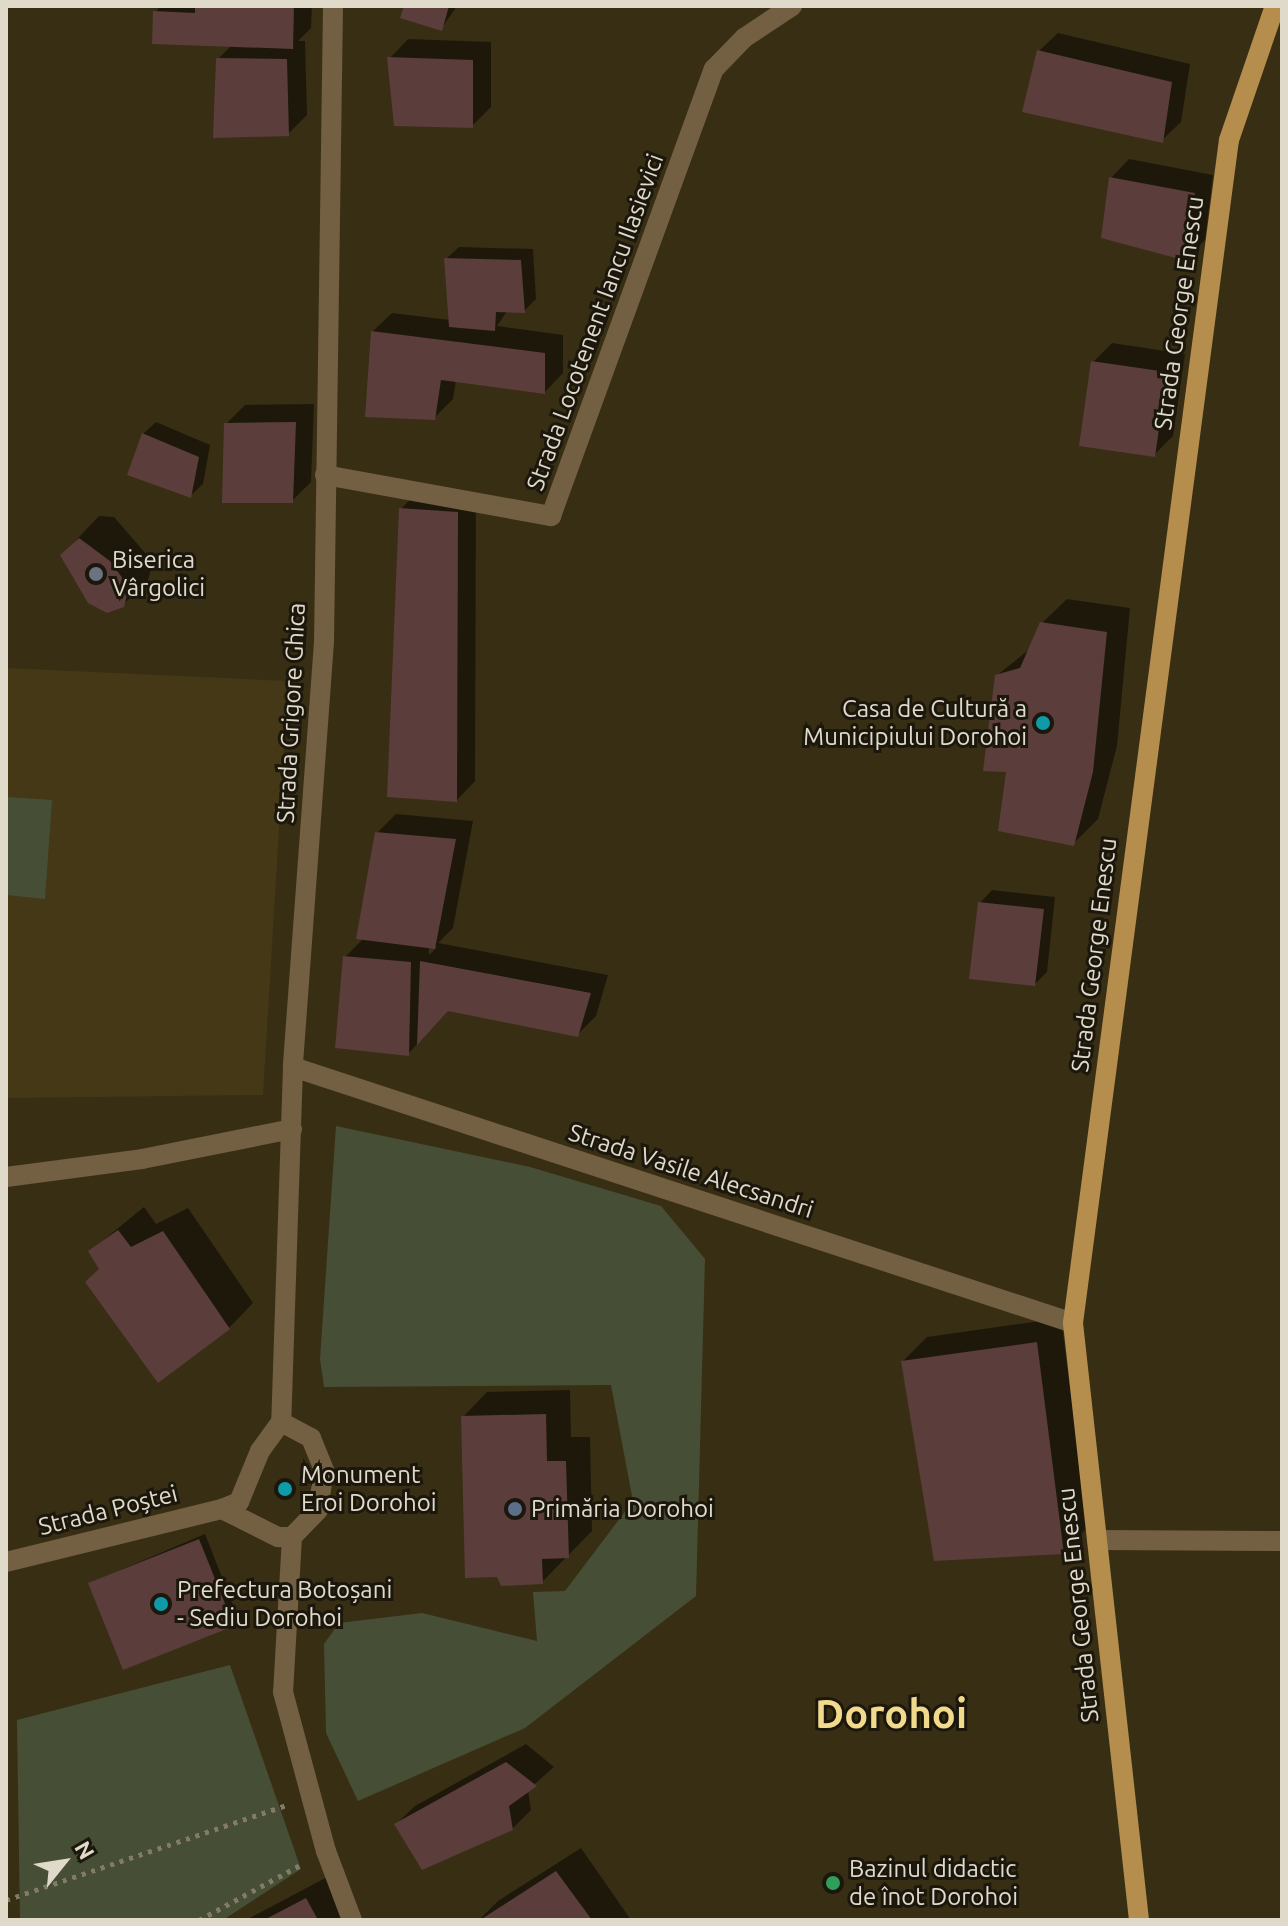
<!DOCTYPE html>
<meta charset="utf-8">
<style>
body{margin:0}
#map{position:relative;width:1288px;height:1926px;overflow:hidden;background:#382e14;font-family:Ubuntu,sans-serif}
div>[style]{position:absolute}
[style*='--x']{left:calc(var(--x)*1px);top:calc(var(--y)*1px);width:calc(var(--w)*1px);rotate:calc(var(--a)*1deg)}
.built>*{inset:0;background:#443816}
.green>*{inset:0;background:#464f35}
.shadow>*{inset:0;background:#0007}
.building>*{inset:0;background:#5b3d3b}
.path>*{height:5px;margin-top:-2.5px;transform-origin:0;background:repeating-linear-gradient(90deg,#847b66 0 4px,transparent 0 10px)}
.minor>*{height:20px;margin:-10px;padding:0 10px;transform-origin:10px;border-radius:10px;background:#735f42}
.major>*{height:20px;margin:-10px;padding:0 10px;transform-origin:10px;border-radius:10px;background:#b58e4e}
.dots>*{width:22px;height:22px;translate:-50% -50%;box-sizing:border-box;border:4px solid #1b170c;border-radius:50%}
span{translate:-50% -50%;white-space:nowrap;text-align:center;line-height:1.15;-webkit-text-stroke:6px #1b170c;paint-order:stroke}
.street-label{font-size:24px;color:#e0dacb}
.poi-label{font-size:24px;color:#e0dacb}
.left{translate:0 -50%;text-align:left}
.right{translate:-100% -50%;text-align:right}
.town-label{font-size:40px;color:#f2da8d;font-weight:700}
.frame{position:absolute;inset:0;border:8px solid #e0dacb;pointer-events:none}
.north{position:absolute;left:24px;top:1822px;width:80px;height:80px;-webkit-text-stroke:6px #1b170c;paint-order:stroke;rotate:60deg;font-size:22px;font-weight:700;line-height:32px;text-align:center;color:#e0dacb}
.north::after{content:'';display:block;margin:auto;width:28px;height:36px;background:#e0dacb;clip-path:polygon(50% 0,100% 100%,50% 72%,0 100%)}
</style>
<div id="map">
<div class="built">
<i style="clip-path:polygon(6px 668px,288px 681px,263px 1095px,6px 1098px)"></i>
</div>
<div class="green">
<i style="clip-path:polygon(6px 797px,52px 800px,45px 899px,6px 895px)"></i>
<i style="clip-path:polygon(336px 1126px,530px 1167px,661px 1206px,705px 1259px,696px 1596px,525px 1728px,358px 1801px,326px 1733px,324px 1644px,339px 1623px,422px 1613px,537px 1641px,533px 1592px,565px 1591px,633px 1501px,611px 1385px,324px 1387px,320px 1359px)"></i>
<i style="clip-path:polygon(230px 1665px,301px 1869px,223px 1920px,20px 1920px,17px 1720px)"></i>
</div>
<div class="shadow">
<i style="clip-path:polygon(161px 6px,312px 6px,311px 28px,298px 41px,305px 41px,307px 115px,288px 134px,218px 59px,232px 45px,155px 12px)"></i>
<i style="clip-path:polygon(406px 6px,457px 6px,441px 29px)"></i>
<i style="clip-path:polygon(1058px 33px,1190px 64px,1181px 122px,1162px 140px,1039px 51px)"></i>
<i style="clip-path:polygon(408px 39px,491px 42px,491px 107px,472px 126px,390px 58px)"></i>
<i style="clip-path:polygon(1129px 159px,1213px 175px,1205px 240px,1186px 259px,1111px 178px)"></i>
<i style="clip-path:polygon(459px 247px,533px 249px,536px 299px,524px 311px,507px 311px,497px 326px,563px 335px,563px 373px,545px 392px,456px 380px,453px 399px,434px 418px,373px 331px,392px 313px,450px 320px,446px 259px)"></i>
<i style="clip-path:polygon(1112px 343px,1185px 354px,1173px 436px,1154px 455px,1093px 362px)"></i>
<i style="clip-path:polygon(314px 404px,311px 482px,292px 501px,226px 424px,245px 405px)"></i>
<i style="clip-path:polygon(156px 422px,210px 445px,203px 484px,190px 496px,143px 434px)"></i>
<i style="clip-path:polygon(419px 490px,476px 494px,475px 781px,457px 800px,401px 509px)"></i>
<i style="clip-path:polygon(99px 516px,114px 517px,153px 562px,148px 580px,123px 605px,62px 555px)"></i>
<i style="clip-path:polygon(1067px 599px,1130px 608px,1117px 746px,1098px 819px,1073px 844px,1008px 770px,996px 676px,1031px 648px,1042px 623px)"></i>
<i style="clip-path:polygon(evenodd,396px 814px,473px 821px,453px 928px,438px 943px,608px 975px,596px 1016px,577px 1035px,449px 1009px,408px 1054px,345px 957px,364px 938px,377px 833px,396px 814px,429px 946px,437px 947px,429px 955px,429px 946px)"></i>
<i style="clip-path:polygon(992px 890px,1055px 897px,1047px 972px,1035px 984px,980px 903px)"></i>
<i style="clip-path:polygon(144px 1207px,156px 1224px,188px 1208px,253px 1303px,229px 1328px,101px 1269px,90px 1251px)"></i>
<i style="clip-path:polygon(1061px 1318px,1088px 1527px,1063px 1552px,903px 1361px,927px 1337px)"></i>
<i style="clip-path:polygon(570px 1390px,571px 1437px,590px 1437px,592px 1531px,542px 1582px,463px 1417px,487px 1392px)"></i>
<i style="clip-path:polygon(205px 1534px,238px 1618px,233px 1624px,90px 1583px)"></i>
<i style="clip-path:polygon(526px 1744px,554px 1767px,528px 1790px,531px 1810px,512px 1829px,396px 1824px,415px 1806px)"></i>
<i style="clip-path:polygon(581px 1848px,631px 1920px,479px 1920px,498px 1901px)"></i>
<i style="clip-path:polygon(331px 1875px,355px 1920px,246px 1920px)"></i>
</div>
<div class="building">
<i style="clip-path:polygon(195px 6px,294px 6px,293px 49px,152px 44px,153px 11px,195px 13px)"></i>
<i style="clip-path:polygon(404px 6px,449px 6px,442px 31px,400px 18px)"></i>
<i style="clip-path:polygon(1037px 50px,1172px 82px,1163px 143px,1022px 112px)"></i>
<i style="clip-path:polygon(387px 57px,473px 60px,473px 128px,394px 126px)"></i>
<i style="clip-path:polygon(216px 58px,287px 59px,289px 136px,213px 138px)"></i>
<i style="clip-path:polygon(1109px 177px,1195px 193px,1187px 261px,1101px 238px)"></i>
<i style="clip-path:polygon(444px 258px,521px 260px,525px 313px,496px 312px,495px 331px,449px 327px)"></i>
<i style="clip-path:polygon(371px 331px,545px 353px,545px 394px,441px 380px,435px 420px,365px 417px)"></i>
<i style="clip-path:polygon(1091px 361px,1167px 372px,1155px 457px,1079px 446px)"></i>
<i style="clip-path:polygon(296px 422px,293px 503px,222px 503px,224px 423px)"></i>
<i style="clip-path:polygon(142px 433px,199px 457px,191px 498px,127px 475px)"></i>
<i style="clip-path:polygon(399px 508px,458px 512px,457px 802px,387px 797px)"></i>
<i style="clip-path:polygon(79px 538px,110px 561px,129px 587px,124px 607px,107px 613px,88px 603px,60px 555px)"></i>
<i style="clip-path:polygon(1040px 622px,1107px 632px,1093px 772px,1074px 846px,998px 831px,1006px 772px,983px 771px,995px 675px,1020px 668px)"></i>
<i style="clip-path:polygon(375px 832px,456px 839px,435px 949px,356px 939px)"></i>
<i style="clip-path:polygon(978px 902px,1044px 909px,1035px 986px,969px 979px)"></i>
<i style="clip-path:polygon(343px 956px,411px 962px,409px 1056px,335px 1048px)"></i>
<i style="clip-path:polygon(420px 961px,591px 993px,578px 1037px,448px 1011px,417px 1045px)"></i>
<i style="clip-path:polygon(118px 1230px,131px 1247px,163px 1231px,230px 1329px,158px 1383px,85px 1282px,99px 1269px,88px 1251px)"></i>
<i style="clip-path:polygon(1037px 1342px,1064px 1554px,934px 1561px,901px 1361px)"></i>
<i style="clip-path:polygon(546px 1414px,547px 1461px,566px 1461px,569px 1558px,542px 1559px,543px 1584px,501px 1586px,497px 1577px,465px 1578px,461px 1416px)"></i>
<i style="clip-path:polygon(199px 1539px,234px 1626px,123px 1670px,88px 1583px)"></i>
<i style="clip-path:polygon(506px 1762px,537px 1786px,509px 1806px,513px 1830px,422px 1870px,394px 1824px)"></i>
<i style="clip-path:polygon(556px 1871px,592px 1920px,480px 1920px)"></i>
<i style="clip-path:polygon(306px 1898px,318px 1920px,264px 1920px)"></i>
</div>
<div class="path">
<i style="--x:6;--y:1900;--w:299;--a:-18.7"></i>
<i style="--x:199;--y:1920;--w:119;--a:-28.5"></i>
</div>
<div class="minor">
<i style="--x:333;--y:6;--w:636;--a:90.81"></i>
<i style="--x:324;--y:642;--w:426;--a:94.2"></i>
<i style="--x:293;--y:1067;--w:355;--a:91.9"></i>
<i style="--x:281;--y:1422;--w:34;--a:28"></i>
<i style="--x:311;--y:1438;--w:35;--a:68"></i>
<i style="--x:324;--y:1471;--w:39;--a:99"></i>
<i style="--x:318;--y:1510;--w:37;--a:134"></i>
<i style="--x:292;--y:1537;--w:155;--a:93.3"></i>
<i style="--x:283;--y:1692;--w:165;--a:74.9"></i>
<i style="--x:326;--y:1851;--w:74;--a:69.4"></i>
<i style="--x:325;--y:475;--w:230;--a:10.3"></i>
<i style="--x:551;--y:516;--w:476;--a:-70"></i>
<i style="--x:714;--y:69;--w:43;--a:-45.9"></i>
<i style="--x:744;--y:38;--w:58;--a:-33.7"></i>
<i style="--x:293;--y:1067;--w:821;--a:18.17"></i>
<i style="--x:6;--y:1177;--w:137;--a:-7.5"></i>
<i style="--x:142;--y:1159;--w:153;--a:-11.3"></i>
<i style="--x:281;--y:1422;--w:36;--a:126"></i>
<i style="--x:260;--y:1451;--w:55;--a:112.4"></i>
<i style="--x:239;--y:1502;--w:18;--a:158"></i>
<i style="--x:222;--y:1509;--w:63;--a:26.6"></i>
<i style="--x:278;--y:1537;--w:14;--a:0"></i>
<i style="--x:1097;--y:1540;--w:185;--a:0.3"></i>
<i style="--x:6;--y:1562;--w:222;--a:-13.8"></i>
</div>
<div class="major">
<i style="--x:1139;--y:1920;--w:601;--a:-96.31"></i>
<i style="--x:1073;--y:1323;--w:1193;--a:-82.49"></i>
<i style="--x:1229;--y:140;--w:142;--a:-71.1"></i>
</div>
<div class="dots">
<i style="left:96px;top:574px;background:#6b7280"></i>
<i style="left:1043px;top:723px;background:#0f9aa8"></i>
<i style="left:285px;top:1489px;background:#0f9aa8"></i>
<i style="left:515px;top:1509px;background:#5c6f8a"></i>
<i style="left:161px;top:1604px;background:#0f9aa8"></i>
<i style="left:833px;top:1883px;background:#2e9e5b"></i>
</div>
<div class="street-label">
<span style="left:1179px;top:313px;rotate:-82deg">Strada George Enescu</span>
<span style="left:595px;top:322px;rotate:-70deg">Strada Locotenent Iancu Ilasievici</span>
<span style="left:291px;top:713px;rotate:-87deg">Strada Grigore Ghica</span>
<span style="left:1094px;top:955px;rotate:-83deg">Strada George Enescu</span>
<span style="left:691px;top:1171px;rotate:18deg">Strada Vasile Alecsandri</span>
<span style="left:108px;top:1510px;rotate:-14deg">Strada Poștei</span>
<span style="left:1078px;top:1605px;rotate:-96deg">Strada George Enescu</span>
</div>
<div class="poi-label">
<span class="left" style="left:112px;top:574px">Biserica<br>Vârgolici</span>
<span class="right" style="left:1027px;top:723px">Casa de Cultură a<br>Municipiului Dorohoi</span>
<span class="left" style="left:301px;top:1489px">Monument<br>Eroi Dorohoi</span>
<span class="left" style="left:531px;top:1509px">Primăria Dorohoi</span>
<span class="left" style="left:177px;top:1604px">Prefectura Botoșani<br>- Sediu Dorohoi</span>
<span class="left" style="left:849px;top:1883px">Bazinul didactic<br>de înot Dorohoi</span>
</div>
<div class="town-label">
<span style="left:891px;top:1714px">Dorohoi</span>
</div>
<div class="frame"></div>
<div class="north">N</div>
</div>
